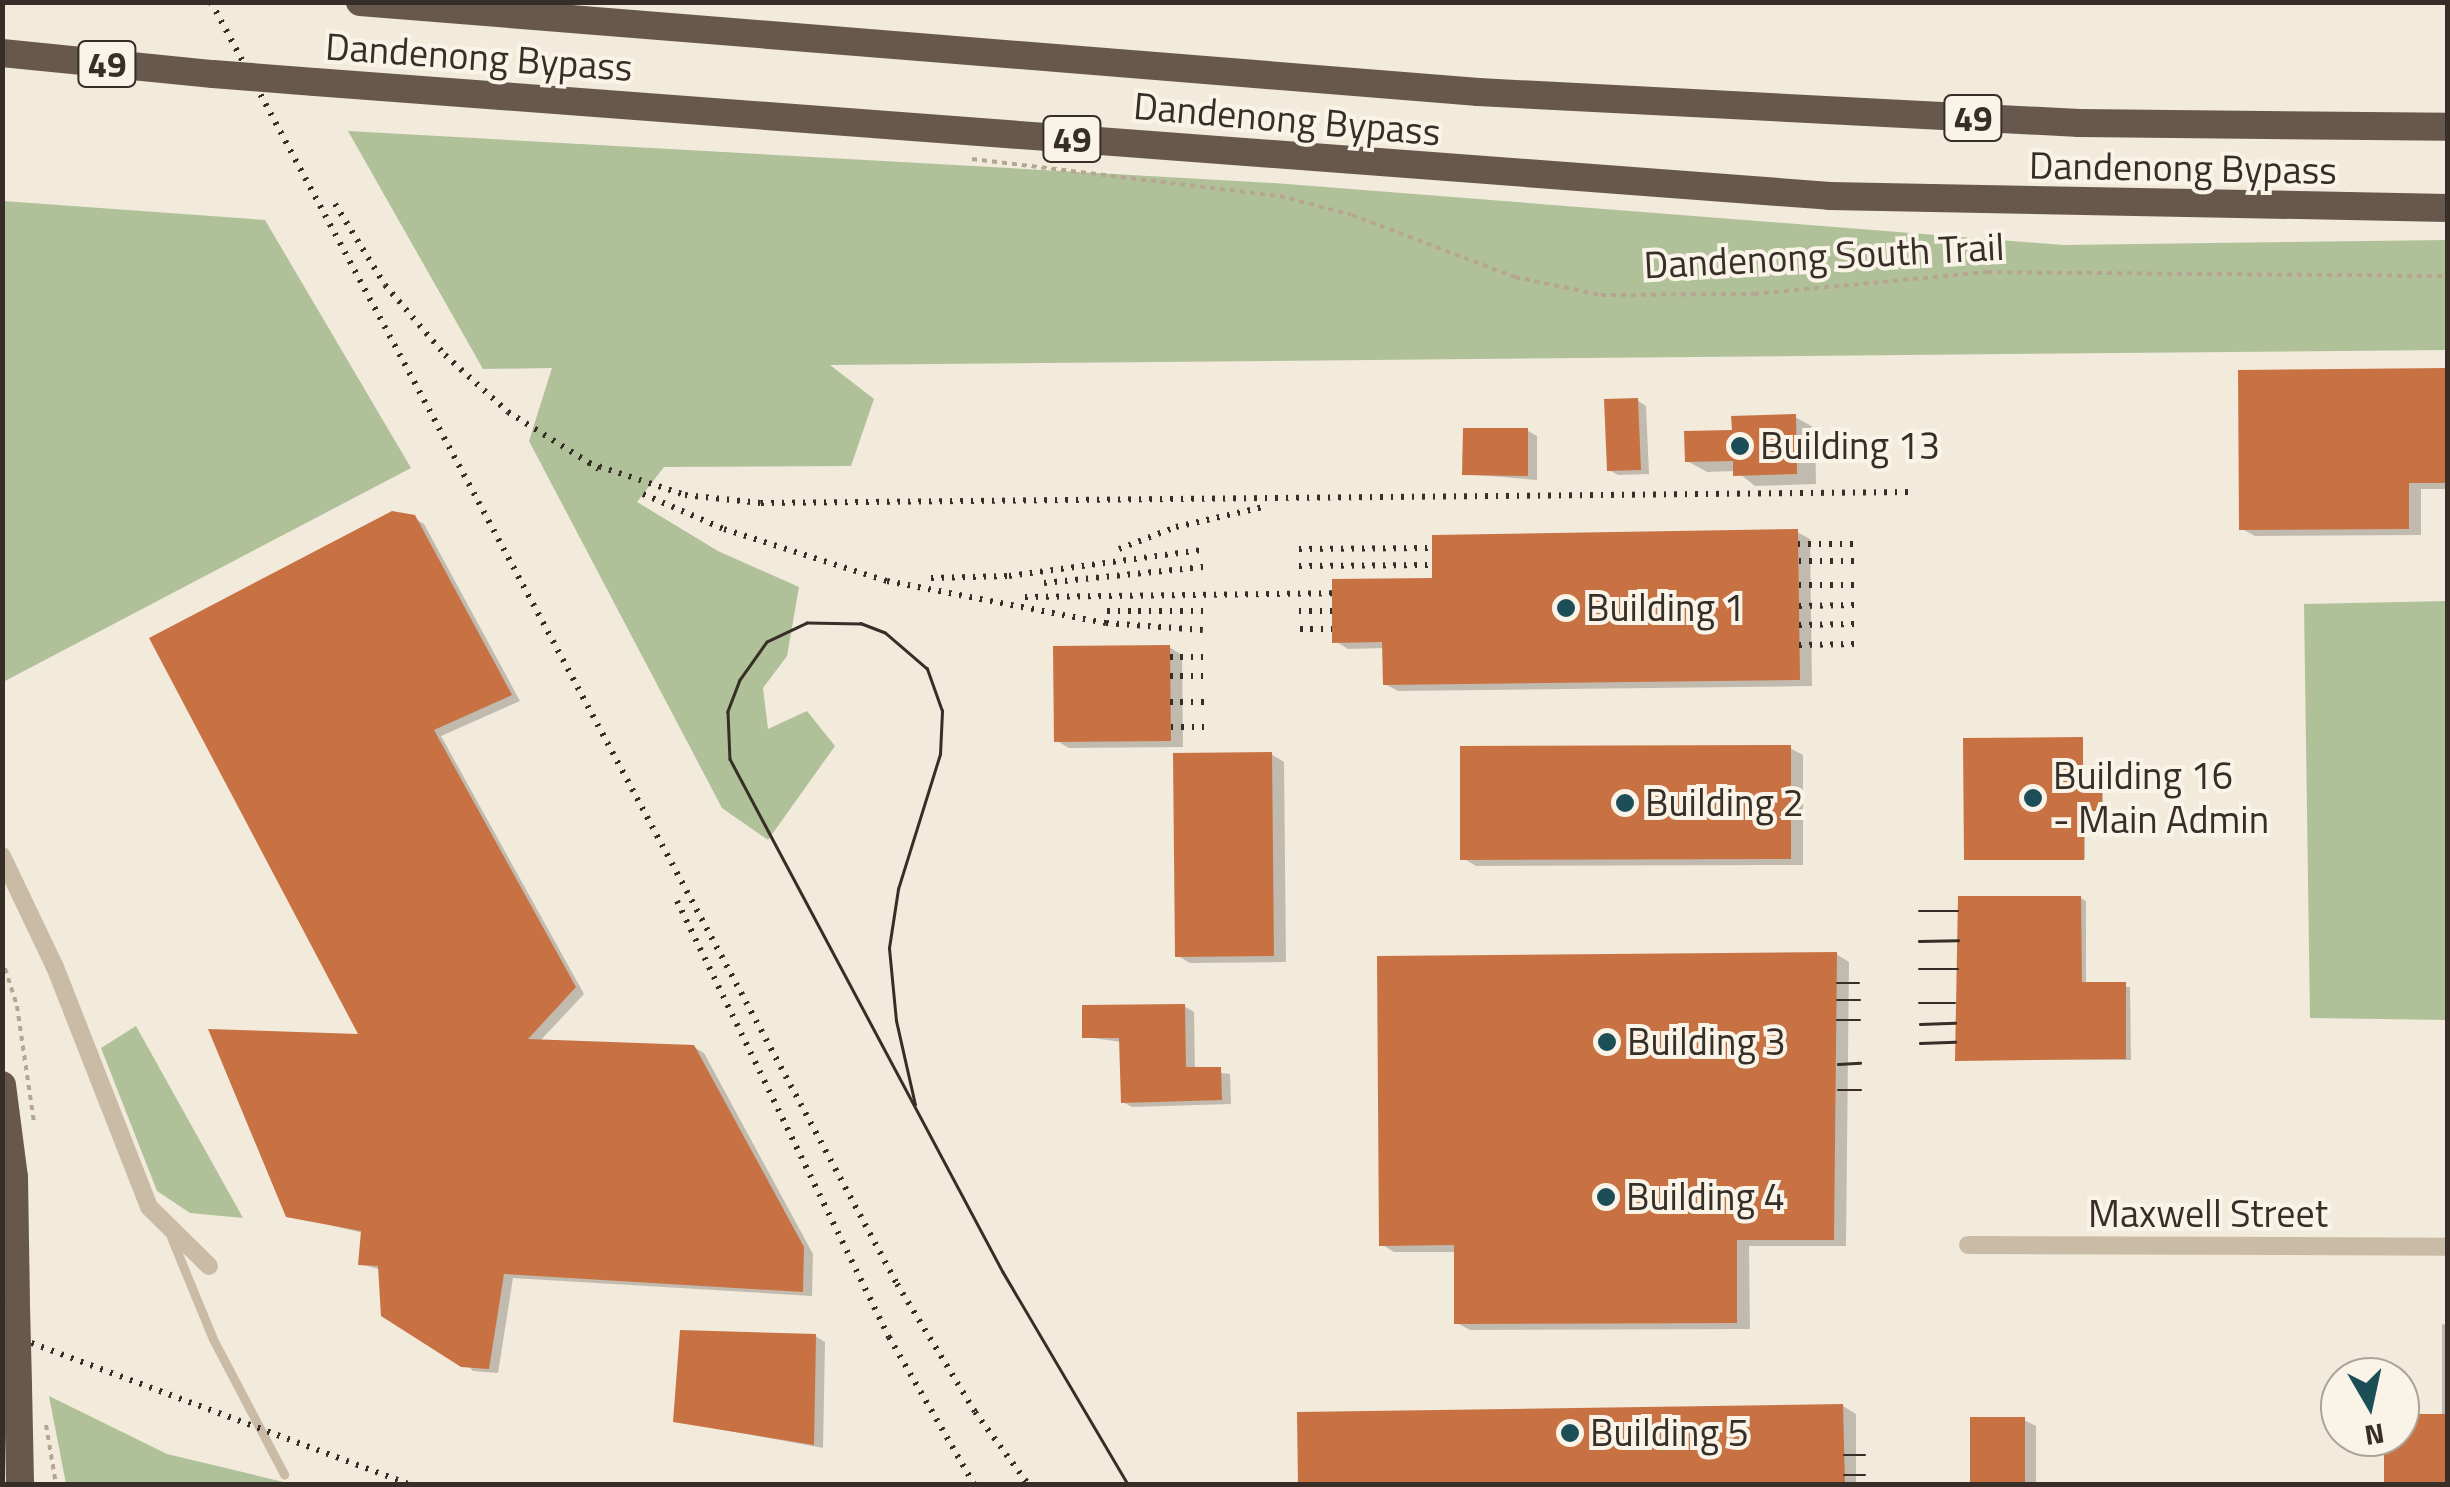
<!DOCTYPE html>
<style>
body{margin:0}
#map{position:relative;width:2450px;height:1487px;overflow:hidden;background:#f2eadb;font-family:"Titillium Web",sans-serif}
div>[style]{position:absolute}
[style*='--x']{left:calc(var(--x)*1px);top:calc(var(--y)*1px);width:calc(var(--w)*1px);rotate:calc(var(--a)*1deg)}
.green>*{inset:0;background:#b0c19a}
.shadow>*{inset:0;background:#0003}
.building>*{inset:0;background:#c87243}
.path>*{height:4px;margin-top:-2px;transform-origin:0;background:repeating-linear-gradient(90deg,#b6a590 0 5px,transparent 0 10px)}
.service>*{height:9px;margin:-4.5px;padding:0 4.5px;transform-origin:4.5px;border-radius:4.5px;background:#cabba6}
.minor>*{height:18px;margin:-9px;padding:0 9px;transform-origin:9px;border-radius:9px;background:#cabba6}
.trunk>*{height:28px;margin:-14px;padding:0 14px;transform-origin:14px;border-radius:14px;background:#68584b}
.tram>*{height:2.5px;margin:-1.25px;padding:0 1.25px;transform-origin:1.25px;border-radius:1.25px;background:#362e27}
.rail>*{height:6px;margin-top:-3px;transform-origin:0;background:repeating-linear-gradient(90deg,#362e27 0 2.5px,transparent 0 10.5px)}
.trunk-bridge>*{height:28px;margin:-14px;padding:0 14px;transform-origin:14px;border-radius:14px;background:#68584b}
.dots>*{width:28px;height:28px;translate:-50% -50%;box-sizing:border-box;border:5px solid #faf3e7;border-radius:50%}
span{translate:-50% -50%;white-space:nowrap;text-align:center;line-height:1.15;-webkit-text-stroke:8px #faf3e7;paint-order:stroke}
.shield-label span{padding:2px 8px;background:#faf3e7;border:2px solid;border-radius:8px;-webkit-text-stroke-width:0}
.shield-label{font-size:35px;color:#362e27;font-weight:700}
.street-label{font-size:38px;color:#362e27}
.poi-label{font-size:38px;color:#362e27}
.left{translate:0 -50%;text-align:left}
.frame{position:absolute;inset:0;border:5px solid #362e27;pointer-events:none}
.north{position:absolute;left:2320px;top:1357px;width:100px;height:100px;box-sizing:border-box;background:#faf3e7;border:2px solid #aca49a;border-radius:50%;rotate:171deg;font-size:28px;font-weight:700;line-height:40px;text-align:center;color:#362e27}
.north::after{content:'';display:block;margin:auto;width:35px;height:45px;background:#1c4e58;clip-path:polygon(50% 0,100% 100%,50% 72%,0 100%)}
</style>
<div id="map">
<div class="green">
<i style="clip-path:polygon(348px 131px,1274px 183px,2063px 245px,2447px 240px,2447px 350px,830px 365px,874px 399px,851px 466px,664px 467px,637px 502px,718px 551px,799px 587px,787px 656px,763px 688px,768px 729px,807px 711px,835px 746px,768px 840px,722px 808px,529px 441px,552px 368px,483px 369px)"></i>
<i style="clip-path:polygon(3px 201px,265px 220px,411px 468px,3px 682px)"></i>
<i style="clip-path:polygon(2447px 601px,2447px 1020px,2310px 1018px,2304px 604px)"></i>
<i style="clip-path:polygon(136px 1026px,243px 1218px,190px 1213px,157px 1191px,101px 1048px)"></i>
<i style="clip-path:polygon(49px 1396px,167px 1454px,292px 1484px,66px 1484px)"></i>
</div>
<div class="shadow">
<i style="clip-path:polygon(2448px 371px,2448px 489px,2421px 489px,2421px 535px,2255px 536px,2242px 529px)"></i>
<i style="clip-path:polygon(1637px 400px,1646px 406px,1649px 474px,1618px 475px,1609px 470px)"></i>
<i style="clip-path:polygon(1795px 417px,1815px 428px,1816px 484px,1755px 486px,1736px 471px,1707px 472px,1687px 461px)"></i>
<i style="clip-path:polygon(1528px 431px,1537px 436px,1537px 480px,1465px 474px)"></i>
<i style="clip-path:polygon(414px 518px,424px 524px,520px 701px,441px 736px,584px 994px,539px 1042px,694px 1047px,704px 1053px,813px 1254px,812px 1296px,513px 1278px,498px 1373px,473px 1371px,381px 1270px,361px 1264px,363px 1233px,288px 1215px,362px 1036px)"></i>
<i style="clip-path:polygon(1797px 532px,1810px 539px,1812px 686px,1398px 691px,1385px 684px,1385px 648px,1348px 649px,1335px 641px,1435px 580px)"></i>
<i style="clip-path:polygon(1169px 647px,1182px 655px,1183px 747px,1069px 748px,1057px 741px)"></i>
<i style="clip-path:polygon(2082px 740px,2084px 788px,2103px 789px,2103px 810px,2085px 811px,2085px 859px,1966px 859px)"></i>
<i style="clip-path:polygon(1790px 748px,1803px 755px,1803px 865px,1476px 866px,1463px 858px)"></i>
<i style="clip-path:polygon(1271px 754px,1284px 762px,1286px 962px,1190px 963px,1178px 956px)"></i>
<i style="clip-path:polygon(2081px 898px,2086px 901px,2086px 985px,2130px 987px,2131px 1060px,1958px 1059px)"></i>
<i style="clip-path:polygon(1836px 954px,1849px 962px,1846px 1246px,1749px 1246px,1750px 1329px,1470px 1330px,1457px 1323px,1457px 1252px,1394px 1252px,1381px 1244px)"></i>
<i style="clip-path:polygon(1184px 1006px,1194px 1012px,1195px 1070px,1230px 1074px,1231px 1104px,1132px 1107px,1123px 1102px,1122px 1042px,1085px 1037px)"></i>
<i style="clip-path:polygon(2442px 1324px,2448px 1325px,2448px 1484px,2386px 1484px,2386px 1437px,2400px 1437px,2400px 1417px,2442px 1416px)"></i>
<i style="clip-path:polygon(815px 1336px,825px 1342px,823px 1448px,676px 1421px)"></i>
<i style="clip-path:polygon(1843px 1406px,1856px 1414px,1856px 1484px,1300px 1484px,1299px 1414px)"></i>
<i style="clip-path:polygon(1972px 1419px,2024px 1420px,2036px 1426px,2036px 1484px,1973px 1484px)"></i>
</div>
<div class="building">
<i style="clip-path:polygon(2448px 368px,2448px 483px,2409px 483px,2409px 529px,2239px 530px,2238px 370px)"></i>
<i style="clip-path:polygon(1638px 398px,1641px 470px,1607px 471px,1604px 399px)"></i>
<i style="clip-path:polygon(1796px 414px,1797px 474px,1733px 476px,1733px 461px,1685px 462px,1684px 431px,1732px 430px,1731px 416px)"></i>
<i style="clip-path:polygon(1463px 428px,1528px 428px,1528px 476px,1462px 475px)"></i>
<i style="clip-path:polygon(392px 511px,415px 515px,512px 695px,434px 730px,576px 987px,528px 1039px,694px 1045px,804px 1247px,803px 1292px,504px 1274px,489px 1369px,461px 1367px,381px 1316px,378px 1266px,358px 1265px,361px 1231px,286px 1217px,208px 1029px,358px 1034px,149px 638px)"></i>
<i style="clip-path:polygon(1798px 529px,1800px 680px,1383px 685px,1382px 642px,1332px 643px,1332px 579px,1432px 578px,1432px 535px)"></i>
<i style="clip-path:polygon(1170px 645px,1171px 741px,1054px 742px,1053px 646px)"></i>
<i style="clip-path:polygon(2083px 737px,2083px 786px,2102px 786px,2102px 811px,2084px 811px,2084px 860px,1964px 860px,1963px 738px)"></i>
<i style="clip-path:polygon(1791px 745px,1791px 859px,1460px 860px,1460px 746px)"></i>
<i style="clip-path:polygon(1272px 752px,1274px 956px,1175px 957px,1173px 753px)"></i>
<i style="clip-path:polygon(1958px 896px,2081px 896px,2082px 982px,2126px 982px,2126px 1059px,1955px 1061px)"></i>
<i style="clip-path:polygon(1837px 952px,1834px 1240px,1737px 1240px,1737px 1323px,1454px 1324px,1454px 1245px,1379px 1246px,1377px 956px)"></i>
<i style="clip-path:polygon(1185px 1004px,1186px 1067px,1221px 1067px,1222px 1100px,1121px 1103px,1119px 1038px,1082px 1038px,1082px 1005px)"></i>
<i style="clip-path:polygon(680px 1330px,816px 1334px,814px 1445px,673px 1422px)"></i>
<i style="clip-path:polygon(1843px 1404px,1845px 1484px,1298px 1484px,1297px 1412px)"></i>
<i style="clip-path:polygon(2400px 1414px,2448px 1414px,2448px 1484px,2384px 1484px,2384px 1437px,2400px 1437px)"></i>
<i style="clip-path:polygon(1970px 1417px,2025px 1417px,2025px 1484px,1970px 1484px)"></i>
</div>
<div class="path">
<i style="--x:972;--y:159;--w:310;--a:6.9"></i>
<i style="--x:1280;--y:196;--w:74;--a:14.8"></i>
<i style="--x:1352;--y:215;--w:174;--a:20.8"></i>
<i style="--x:1515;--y:277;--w:88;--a:11.8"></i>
<i style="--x:1601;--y:295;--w:153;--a:-0.4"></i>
<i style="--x:1754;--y:294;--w:234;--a:-5.4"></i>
<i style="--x:1987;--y:272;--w:461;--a:0.5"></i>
<i style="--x:2;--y:959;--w:49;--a:72.3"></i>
<i style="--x:17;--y:1006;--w:117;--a:81.7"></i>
<i style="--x:46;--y:1425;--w:60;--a:80.4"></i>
</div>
<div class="service">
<i style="--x:171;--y:1237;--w:110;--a:67.6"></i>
<i style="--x:213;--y:1339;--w:153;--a:62.3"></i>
</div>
<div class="minor">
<i style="--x:2;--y:856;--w:123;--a:64.5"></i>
<i style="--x:55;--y:967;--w:258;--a:68.6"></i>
<i style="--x:149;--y:1207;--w:84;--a:44.5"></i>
<i style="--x:1968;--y:1245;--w:480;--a:0.2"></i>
</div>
<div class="trunk">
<i style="--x:360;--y:2;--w:1122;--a:4.6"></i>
<i style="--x:1478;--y:92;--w:602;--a:2.95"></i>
<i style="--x:2079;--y:123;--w:369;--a:0.6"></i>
<i style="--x:2;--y:53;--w:212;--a:5.7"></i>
<i style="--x:315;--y:82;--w:1519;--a:4.3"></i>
<i style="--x:1830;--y:196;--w:618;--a:1.11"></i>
<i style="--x:2;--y:1085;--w:93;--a:82.6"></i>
<i style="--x:14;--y:1177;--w:130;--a:89.1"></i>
<i style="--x:18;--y:1386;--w:98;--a:88.8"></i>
</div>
<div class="tram">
<i style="--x:1919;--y:911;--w:39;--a:0"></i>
<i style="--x:1919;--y:941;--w:39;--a:-1"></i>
<i style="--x:1919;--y:969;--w:39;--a:0"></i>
<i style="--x:1837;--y:983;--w:22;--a:0"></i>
<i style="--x:1837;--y:1000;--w:23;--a:0"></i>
<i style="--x:1919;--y:1003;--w:36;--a:0"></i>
<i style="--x:1837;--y:1020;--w:23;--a:0"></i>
<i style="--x:1920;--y:1024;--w:35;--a:-2"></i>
<i style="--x:1920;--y:1043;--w:35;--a:-2"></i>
<i style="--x:1838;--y:1064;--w:22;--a:-3"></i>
<i style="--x:1838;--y:1090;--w:23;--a:0"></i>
<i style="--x:915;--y:1105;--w:86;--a:-102.7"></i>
<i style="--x:896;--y:1021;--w:73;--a:-95.5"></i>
<i style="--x:889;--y:948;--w:60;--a:-81.3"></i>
<i style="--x:898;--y:889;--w:141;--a:-72.7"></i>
<i style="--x:940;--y:754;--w:43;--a:-87.3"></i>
<i style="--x:942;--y:711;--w:45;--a:-109.7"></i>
<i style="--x:927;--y:669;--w:55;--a:-139.4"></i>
<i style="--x:885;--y:633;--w:26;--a:-159"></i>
<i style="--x:861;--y:624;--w:54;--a:-178.9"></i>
<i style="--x:807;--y:623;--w:44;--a:154.6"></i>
<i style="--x:767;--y:642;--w:47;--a:125.4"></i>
<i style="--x:740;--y:680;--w:34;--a:111"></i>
<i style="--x:728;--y:712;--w:47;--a:87.6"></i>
<i style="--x:730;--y:759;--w:581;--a:61.98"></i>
<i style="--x:1003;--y:1272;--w:246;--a:59.5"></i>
<i style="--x:1844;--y:1455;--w:21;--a:0"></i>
<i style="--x:1844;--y:1475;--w:21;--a:0"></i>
</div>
<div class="rail">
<i style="--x:211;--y:2;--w:1454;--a:61.85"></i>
<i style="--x:897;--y:1284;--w:150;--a:58.6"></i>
<i style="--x:975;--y:1412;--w:89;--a:53.6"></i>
<i style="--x:335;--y:204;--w:95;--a:58.3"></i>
<i style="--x:385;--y:285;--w:92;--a:49.4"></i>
<i style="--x:445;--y:355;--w:85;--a:42.1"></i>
<i style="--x:508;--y:412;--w:107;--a:32.1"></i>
<i style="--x:589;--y:463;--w:101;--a:18.4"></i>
<i style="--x:685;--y:495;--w:76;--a:6"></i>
<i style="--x:761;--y:503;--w:1153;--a:-0.55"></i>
<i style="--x:643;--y:494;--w:88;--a:23.4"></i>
<i style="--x:724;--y:529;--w:171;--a:17.7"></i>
<i style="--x:887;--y:581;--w:223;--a:10.9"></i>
<i style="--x:1106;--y:623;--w:97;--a:4.1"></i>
<i style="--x:1798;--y:544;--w:57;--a:0"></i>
<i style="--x:1119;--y:549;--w:61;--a:-21.1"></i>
<i style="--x:1176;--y:527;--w:89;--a:-12.9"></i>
<i style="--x:1299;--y:549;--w:133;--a:-0.4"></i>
<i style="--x:1799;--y:561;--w:56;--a:0"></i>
<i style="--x:1299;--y:566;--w:133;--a:-0.4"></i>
<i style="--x:931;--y:578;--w:78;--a:-1.5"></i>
<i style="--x:1009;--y:576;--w:195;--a:-7.7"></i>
<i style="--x:1044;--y:583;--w:160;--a:-5.7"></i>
<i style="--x:1799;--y:585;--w:56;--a:0"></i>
<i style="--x:1025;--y:597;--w:307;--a:-0.7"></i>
<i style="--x:1799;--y:606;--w:56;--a:-1"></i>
<i style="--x:1107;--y:611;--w:96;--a:0"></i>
<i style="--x:1299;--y:611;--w:33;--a:0"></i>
<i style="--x:1799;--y:625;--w:56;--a:-1"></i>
<i style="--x:1300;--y:629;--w:32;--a:0"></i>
<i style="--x:1799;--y:645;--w:57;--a:-1"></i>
<i style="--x:1170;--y:657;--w:33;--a:0"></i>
<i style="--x:1170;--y:676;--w:33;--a:0"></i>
<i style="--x:1170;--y:702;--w:34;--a:0"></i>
<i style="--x:1171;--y:727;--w:33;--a:0"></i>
<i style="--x:677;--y:901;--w:485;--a:64.1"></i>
<i style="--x:889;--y:1337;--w:170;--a:60"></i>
<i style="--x:2;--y:1332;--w:434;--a:20.5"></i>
</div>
<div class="trunk-bridge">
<i style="--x:213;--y:74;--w:102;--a:4.5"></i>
<i style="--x:16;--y:1307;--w:79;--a:88.5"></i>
</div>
<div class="dots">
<i style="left:1740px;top:446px;background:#1c4e58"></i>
<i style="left:1566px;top:608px;background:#1c4e58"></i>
<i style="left:2033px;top:798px;background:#1c4e58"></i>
<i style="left:1625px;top:803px;background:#1c4e58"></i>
<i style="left:1607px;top:1042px;background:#1c4e58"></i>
<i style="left:1606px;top:1197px;background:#1c4e58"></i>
<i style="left:1570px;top:1433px;background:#1c4e58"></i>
</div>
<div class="shield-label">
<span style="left:107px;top:64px">49</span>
<span style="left:1973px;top:118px">49</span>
<span style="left:1072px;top:139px">49</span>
</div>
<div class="street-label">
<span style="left:479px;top:57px;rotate:4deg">Dandenong Bypass</span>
<span style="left:1287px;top:119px;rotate:5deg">Dandenong Bypass</span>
<span style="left:2183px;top:168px;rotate:1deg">Dandenong Bypass</span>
<span style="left:1824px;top:256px;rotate:-3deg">Dandenong South Trail</span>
<span style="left:2208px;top:1214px">Maxwell Street</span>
</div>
<div class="poi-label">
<span class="left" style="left:1760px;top:446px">Building 13</span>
<span class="left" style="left:1586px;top:608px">Building 1</span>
<span class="left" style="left:2053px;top:798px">Building 16<br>- Main Admin</span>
<span class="left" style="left:1645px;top:803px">Building 2</span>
<span class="left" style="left:1627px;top:1042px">Building 3</span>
<span class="left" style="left:1626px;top:1197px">Building 4</span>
<span class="left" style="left:1590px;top:1433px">Building 5</span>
</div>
<div class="frame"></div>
<div class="north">N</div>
</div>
